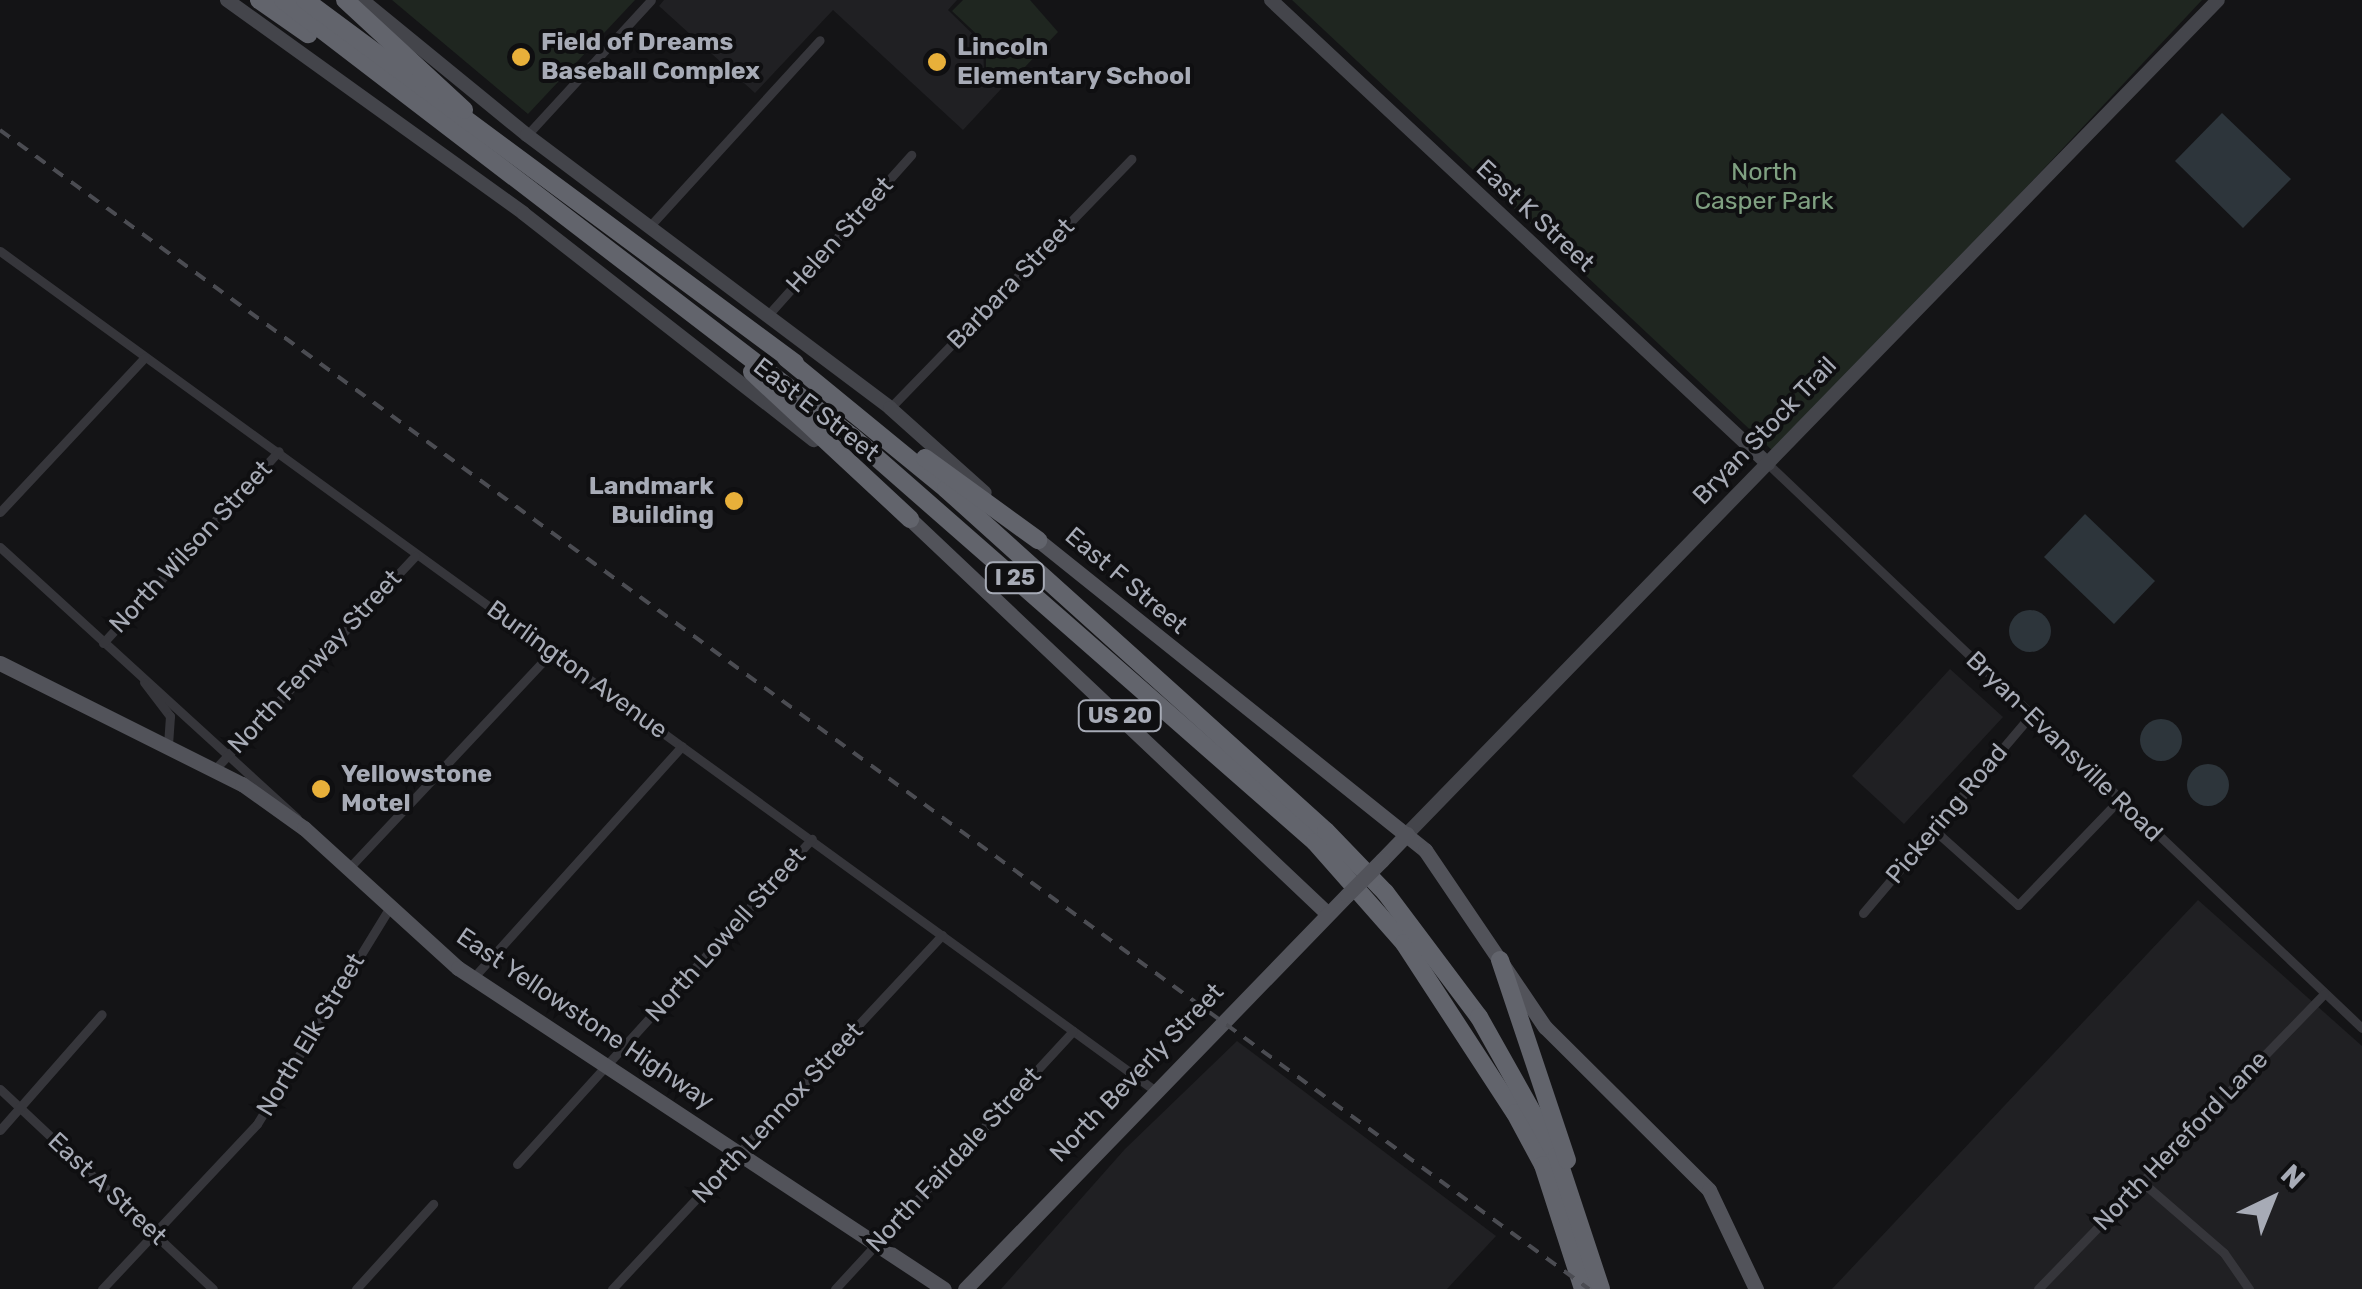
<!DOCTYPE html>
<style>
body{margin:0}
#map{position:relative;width:2362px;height:1289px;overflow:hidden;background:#141416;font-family:Rubik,sans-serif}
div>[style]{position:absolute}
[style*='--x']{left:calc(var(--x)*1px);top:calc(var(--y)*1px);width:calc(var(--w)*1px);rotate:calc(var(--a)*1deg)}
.built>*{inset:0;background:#202023}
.green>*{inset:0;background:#1f2620}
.water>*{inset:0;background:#2d353b}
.round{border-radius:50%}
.street>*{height:9px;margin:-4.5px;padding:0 4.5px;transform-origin:4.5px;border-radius:4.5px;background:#36363b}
.secondary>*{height:14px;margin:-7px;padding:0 7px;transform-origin:7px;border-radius:7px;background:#44454b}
.primary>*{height:15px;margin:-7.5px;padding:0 7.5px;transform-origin:7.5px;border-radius:7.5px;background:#52535a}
.highway>*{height:18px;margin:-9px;padding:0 9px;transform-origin:9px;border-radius:9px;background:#62646c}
.rail>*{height:4px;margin-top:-2px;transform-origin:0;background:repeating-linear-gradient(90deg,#4b4c52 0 12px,transparent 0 22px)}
.primary-bridge>*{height:15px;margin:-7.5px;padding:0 7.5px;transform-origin:7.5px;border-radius:7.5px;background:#52535a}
.dots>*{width:28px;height:28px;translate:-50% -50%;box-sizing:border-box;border:5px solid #0f0f11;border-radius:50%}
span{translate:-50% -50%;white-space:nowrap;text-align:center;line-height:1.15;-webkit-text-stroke:8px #0f0f11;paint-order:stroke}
.shield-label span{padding:2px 8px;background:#0f0f11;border:2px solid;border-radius:8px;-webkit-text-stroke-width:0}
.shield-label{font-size:22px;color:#a7abb6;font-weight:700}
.poi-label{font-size:25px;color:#a7abb6;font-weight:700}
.left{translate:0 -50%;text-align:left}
.right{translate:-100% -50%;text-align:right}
.park-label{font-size:25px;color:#7fa081}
.street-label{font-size:25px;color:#a7abb6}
.north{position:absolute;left:2222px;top:1149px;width:100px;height:100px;-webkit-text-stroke:8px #0f0f11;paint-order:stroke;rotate:43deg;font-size:28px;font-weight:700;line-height:40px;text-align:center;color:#a7abb6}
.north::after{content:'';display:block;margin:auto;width:35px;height:45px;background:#a7abb6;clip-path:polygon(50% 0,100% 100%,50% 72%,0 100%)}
</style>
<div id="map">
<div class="built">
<i style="clip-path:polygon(664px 0,957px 0,948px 10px,983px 44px,984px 71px,1002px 88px,963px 130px,833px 10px,755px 93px,659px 6px)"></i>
<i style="clip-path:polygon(1950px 669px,2003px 717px,1904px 824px,1852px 776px)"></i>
<i style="clip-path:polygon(2198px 900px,2362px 1046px,2362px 1289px,1832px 1289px)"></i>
<i style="clip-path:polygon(1237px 1041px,1496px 1236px,1447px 1289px,1001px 1289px,1125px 1149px)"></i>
</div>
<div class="green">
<i style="clip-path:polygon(392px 0,635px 0,528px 114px)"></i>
<i style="clip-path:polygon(963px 0,1030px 0,1058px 32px,1005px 88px,986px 70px,986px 43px,952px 11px)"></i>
<i style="clip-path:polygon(1292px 0,2202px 0,1776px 454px)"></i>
</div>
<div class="water">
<i style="clip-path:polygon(2222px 113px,2291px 179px,2243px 228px,2175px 161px)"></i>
<i style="clip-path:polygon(2085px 514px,2155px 581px,2114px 624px,2044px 557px)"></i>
<i class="round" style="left:2009px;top:610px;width:42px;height:42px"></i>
<i class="round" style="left:2140px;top:719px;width:42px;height:42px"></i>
<i class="round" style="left:2187px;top:764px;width:42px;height:42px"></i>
</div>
<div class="street">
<i style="--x:527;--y:135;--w:183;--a:-47.4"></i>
<i style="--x:649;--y:227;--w:253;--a:-47.6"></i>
<i style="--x:0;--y:251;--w:1425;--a:36.01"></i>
<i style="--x:768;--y:315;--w:215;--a:-48.2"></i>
<i style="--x:890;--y:408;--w:347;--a:-45.9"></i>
<i style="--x:1768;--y:464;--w:819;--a:43.52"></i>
<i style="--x:0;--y:512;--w:212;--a:-46.9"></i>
<i style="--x:0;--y:547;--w:402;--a:42.4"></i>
<i style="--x:103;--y:643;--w:260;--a:-47.5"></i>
<i style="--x:144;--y:682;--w:43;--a:52.6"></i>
<i style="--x:170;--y:716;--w:28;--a:94"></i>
<i style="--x:216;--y:768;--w:291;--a:-46.8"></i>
<i style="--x:1933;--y:829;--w:114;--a:41.8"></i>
<i style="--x:2018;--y:905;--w:147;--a:-46.1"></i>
<i style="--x:349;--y:868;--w:298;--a:-46.8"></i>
<i style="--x:1863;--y:913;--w:260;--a:-49.7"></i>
<i style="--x:473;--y:978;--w:312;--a:-48"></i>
<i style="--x:0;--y:1089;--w:292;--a:43.2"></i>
<i style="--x:0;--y:1130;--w:154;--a:-48.7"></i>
<i style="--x:517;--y:1164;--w:439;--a:-47.8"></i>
<i style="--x:2142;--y:1182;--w:108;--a:40.9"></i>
<i style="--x:2224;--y:1253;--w:44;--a:55.2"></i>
<i style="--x:102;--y:1289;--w:226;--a:-46.8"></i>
<i style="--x:257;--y:1124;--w:255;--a:-58.5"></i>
<i style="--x:356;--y:1289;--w:115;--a:-47.8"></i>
<i style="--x:612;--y:1289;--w:484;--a:-47"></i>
<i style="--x:835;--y:1289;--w:351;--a:-47.3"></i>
<i style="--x:2038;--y:1289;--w:411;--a:-45.9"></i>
</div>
<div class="secondary">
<i style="--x:227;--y:0;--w:365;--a:35.7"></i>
<i style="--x:523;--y:213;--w:369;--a:38"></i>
<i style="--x:362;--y:0;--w:213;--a:39.3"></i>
<i style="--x:527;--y:135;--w:454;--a:36.9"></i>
<i style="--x:890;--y:408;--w:127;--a:41.8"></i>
<i style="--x:1271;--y:0;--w:680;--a:43.03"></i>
<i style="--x:1407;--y:834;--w:1163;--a:-45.8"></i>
</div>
<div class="primary">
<i style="--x:910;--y:519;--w:575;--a:43.38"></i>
<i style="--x:1038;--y:540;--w:496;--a:38.7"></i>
<i style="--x:1425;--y:850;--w:214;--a:55.9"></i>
<i style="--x:1545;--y:1027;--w:231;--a:44.8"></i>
<i style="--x:1709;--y:1190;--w:110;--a:64.6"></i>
<i style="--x:0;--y:663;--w:271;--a:26.6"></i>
<i style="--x:242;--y:784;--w:76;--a:35.4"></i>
<i style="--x:304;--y:828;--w:208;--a:42.3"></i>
<i style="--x:458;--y:968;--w:582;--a:33.44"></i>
<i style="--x:1382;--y:860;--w:36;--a:-46"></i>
<i style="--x:965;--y:1289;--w:549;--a:-45.89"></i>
</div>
<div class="highway">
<i style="--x:259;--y:0;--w:60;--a:34.8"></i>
<i style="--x:283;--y:0;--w:718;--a:37.48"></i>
<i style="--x:853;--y:437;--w:614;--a:41.24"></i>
<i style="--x:1315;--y:842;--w:135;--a:48.6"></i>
<i style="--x:1404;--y:943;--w:203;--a:56.9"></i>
<i style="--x:1515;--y:1113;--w:59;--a:61.7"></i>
<i style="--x:1543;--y:1165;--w:130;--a:72.1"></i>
<i style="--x:305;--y:0;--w:610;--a:36.53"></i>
<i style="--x:345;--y:0;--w:162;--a:42.7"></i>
<i style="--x:786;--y:358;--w:207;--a:39.3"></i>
<i style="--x:946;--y:489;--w:511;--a:41.99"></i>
<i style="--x:1326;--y:831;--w:85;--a:46"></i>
<i style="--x:1385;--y:892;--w:156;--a:53.1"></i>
<i style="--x:1479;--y:1017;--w:159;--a:60.7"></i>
<i style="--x:1557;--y:1156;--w:140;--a:71.7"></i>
<i style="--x:752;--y:372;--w:216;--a:42.9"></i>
<i style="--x:925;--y:458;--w:140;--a:36"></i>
<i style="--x:1500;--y:960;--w:211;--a:71.5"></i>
</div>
<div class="rail">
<i style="--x:0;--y:130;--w:1967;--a:36.11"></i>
</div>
<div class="primary-bridge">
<i style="--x:1347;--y:895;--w:49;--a:-45"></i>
</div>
<div class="dots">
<i style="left:521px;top:57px;background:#e8b03a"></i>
<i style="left:937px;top:62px;background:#e8b03a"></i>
<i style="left:734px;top:501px;background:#e8b03a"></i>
<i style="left:321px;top:789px;background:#e8b03a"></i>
</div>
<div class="shield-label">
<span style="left:1015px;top:578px">I 25</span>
<span style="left:1120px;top:716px">US 20</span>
</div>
<div class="poi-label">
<span class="left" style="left:541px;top:57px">Field of Dreams<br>Baseball Complex</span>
<span class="left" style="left:957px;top:62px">Lincoln<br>Elementary School</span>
<span class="right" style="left:714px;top:501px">Landmark<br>Building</span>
<span class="left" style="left:341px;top:789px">Yellowstone<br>Motel</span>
</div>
<div class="park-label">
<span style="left:1764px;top:187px">North<br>Casper Park</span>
</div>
<div class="street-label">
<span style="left:1535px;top:216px;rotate:43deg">East K Street</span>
<span style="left:840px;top:235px;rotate:-48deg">Helen Street</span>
<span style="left:1011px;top:284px;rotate:-46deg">Barbara Street</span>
<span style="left:816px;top:410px;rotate:38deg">East E Street</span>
<span style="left:1765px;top:431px;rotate:-46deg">Bryan Stock Trail</span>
<span style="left:191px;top:547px;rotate:-47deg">North Wilson Street</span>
<span style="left:1126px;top:581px;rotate:40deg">East F Street</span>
<span style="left:315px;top:662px;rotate:-47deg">North Fenway Street</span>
<span style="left:577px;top:670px;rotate:36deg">Burlington Avenue</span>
<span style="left:2064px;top:747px;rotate:44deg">Bryan-Evansville Road</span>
<span style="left:1947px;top:814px;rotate:-50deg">Pickering Road</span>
<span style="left:726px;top:935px;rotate:-48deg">North Lowell Street</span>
<span style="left:585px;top:1019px;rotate:34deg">East Yellowstone Highway</span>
<span style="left:311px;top:1035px;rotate:-59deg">North Elk Street</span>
<span style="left:1137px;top:1073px;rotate:-46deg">North Beverly Street</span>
<span style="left:778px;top:1113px;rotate:-47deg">North Lennox Street</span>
<span style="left:2181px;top:1141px;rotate:-46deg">North Hereford Lane</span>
<span style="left:954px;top:1160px;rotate:-47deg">North Fairdale Street</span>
<span style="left:107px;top:1189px;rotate:43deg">East A Street</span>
</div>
<div class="north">N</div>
</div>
